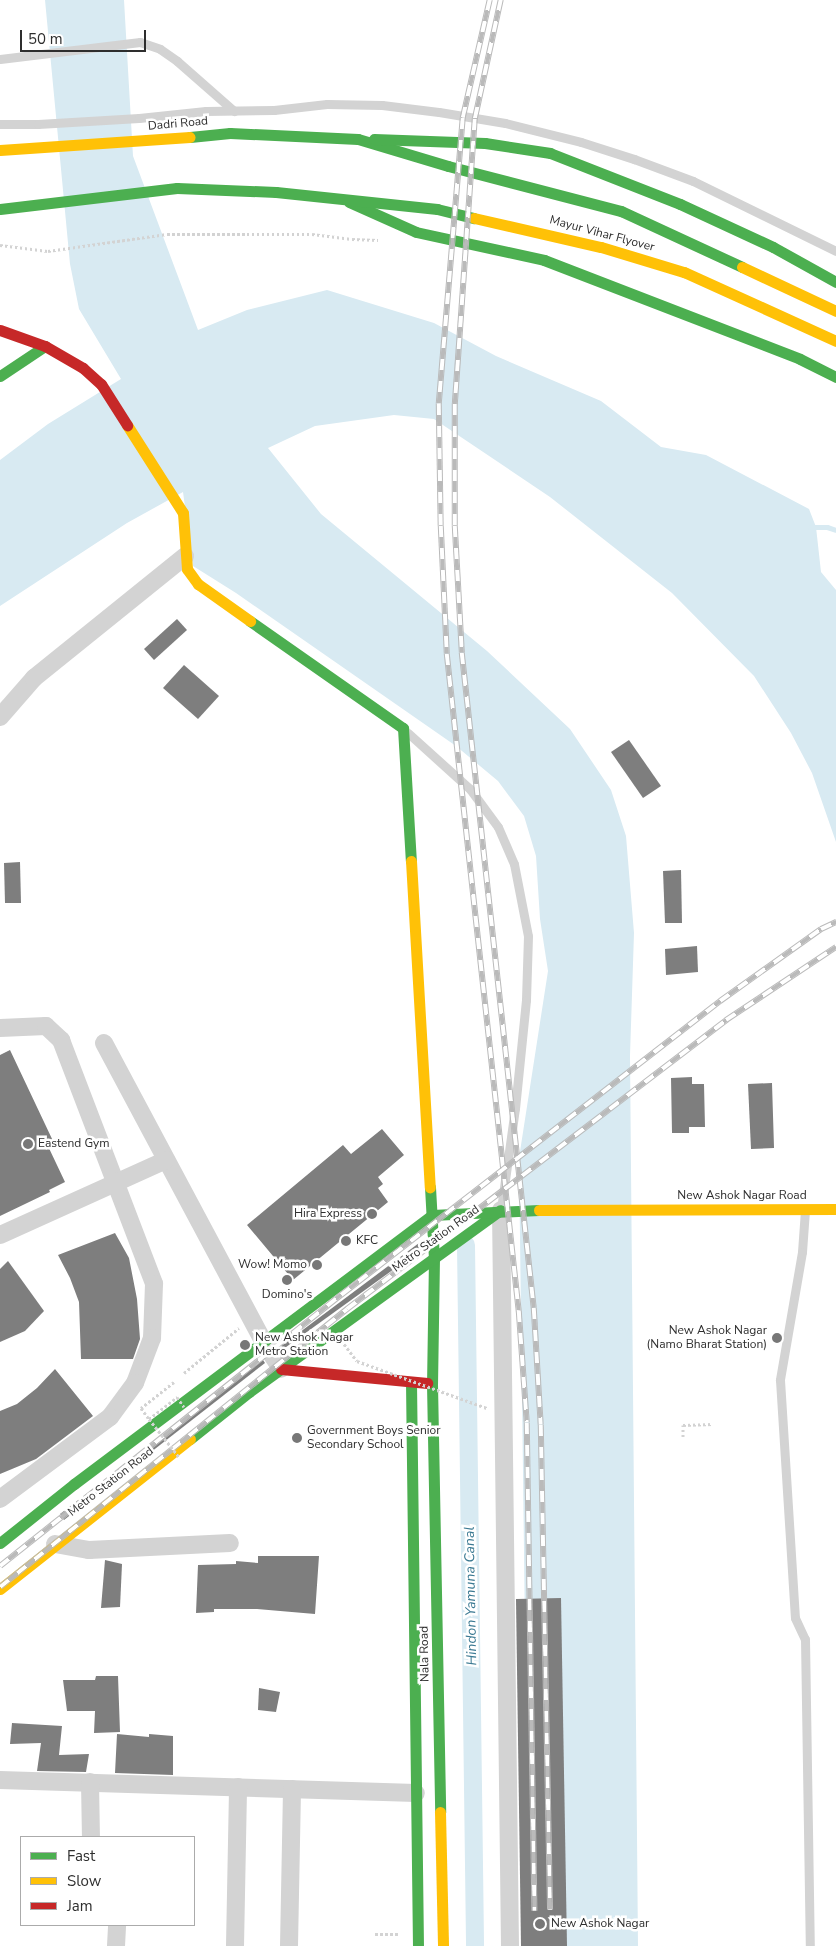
<!DOCTYPE html>
<style>
body{margin:0}
#map{position:relative;width:836px;height:1946px;overflow:hidden;background:#fff;font-family:"Nunito Sans",sans-serif}
div>[style]{position:absolute}
[style*='--x']{left:calc(var(--x)*1px);top:calc(var(--y)*1px);width:calc(var(--w)*1px);rotate:calc(var(--a)*1deg)}
.water>*{inset:0;background:#d8eaf2}
.stream>*{height:5px;margin:-2.5px;padding:0 2.5px;transform-origin:2.5px;border-radius:2.5px;background:#d8eaf2}
.canal>*{height:18px;margin:-9px;padding:0 9px;transform-origin:9px;border-radius:9px;background:#d8eaf2}
.building>*{inset:0;background:#7e7e7e}
.path>*{height:3px;margin-top:-1.5px;transform-origin:0;background:repeating-linear-gradient(90deg,#d3d3d3 0 2.5px,transparent 0 5px)}
.lane>*{height:9px;margin:-4.5px;padding:0 4.5px;transform-origin:4.5px;border-radius:4.5px;background:#d3d3d3}
.street>*{height:18px;margin:-9px;padding:0 9px;transform-origin:9px;border-radius:9px;background:#d3d3d3}
.fast>*{height:11px;margin:-5.5px;padding:0 5.5px;transform-origin:5.5px;border-radius:5.5px;background:#4caf50}
.slow>*{height:11px;margin:-5.5px;padding:0 5.5px;transform-origin:5.5px;border-radius:5.5px;background:#ffc107}
.jam>*{height:11px;margin:-5.5px;padding:0 5.5px;transform-origin:5.5px;border-radius:5.5px;background:#c62828}
.rail>*{height:5.5px;margin-top:-2.75px;transform-origin:0;background:repeating-linear-gradient(90deg,#fff 0 11px,#bababa 0 22px);box-sizing:border-box;border-block:1px solid #bababa}
.path-bridge>*{height:3px;margin-top:-1.5px;transform-origin:0;background:repeating-linear-gradient(90deg,#d3d3d3 0 2.5px,transparent 0 5px)}
.dots>*{width:14px;height:14px;translate:-50% -50%;box-sizing:border-box;border:2px solid #fff;border-radius:50%}
span{translate:-50% -50%;white-space:nowrap;text-align:center;line-height:1.15;-webkit-text-stroke:5px #fff;paint-order:stroke}
.street-label{font-size:12px;color:#2e2e2e}
.poi-label{font-size:12px;color:#2e2e2e}
.left{translate:0 -50%;text-align:left}
.right{translate:-100% -50%;text-align:right}
.water-label{font-size:14px;color:#3a7992;font-style:italic}
.legend{position:absolute;left:20px;top:1836px;width:175px;height:90px;box-sizing:border-box;background:#fff;border:1px solid #ababab;margin:0;padding:6px 9px;list-style:none;font-size:15px;color:#2e2e2e}
.legend li{display:flex;align-items:center;gap:10px;height:25px}
.legend b{width:25px;border:1px solid #ababab}
.scale{position:absolute;left:20px;top:30px;width:126px;height:22px;box-sizing:border-box;border:2px solid #2e2e2e;border-top:0;padding-left:6px;font-size:15px;line-height:18px;white-space:nowrap;color:#2e2e2e;-webkit-text-stroke:4px #fff;paint-order:stroke}
</style>
<div id="map">
<div class="water">
<i style="clip-path:polygon(45px 0,124px 0,133px 156px,198px 330px,247px 310px,327px 290px,434px 323px,496px 356px,601px 401px,661px 447px,706px 455px,809px 509px,816px 527px,821px 572px,836px 590px,836px 842px,812px 773px,791px 733px,754px 676px,672px 593px,550px 497px,434px 419px,394px 415px,315px 426px,268px 448px,321px 514px,487px 651px,570px 729px,611px 790px,626px 836px,634px 933px,630px 1056px,638px 1946px,529px 1946px,519px 1158px,548px 971px,540px 919px,536px 856px,524px 816px,498px 781px,456px 746px,236px 593px,193px 566px,183px 492px,127px 523px,0 606px,0 460px,48px 424px,121px 379px,79px 309px,70px 264px)"></i>
</div>
<div class="stream">
<i style="--x:810;--y:527;--w:17;--a:0"></i>
<i style="--x:827;--y:527;--w:9;--a:18"></i>
</div>
<div class="canal">
<i style="--x:466;--y:1245;--w:701;--a:89.26"></i>
</div>
<div class="building">
<i style="clip-path:polygon(177px 619px,187px 630px,154px 660px,144px 649px)"></i>
<i style="clip-path:polygon(184px 665px,219px 696px,198px 719px,163px 688px)"></i>
<i style="clip-path:polygon(629px 740px,661px 786px,643px 798px,611px 752px)"></i>
<i style="clip-path:polygon(20px 862px,21px 903px,5px 903px,4px 863px)"></i>
<i style="clip-path:polygon(681px 870px,682px 923px,665px 923px,663px 871px)"></i>
<i style="clip-path:polygon(697px 946px,698px 972px,666px 975px,665px 949px)"></i>
<i style="clip-path:polygon(10px 1050px,53px 1141px,47px 1144px,65px 1182px,49px 1190px,50px 1192px,0 1216px,0 1055px)"></i>
<i style="clip-path:polygon(692px 1077px,692px 1084px,704px 1084px,705px 1127px,689px 1127px,689px 1133px,672px 1133px,671px 1078px)"></i>
<i style="clip-path:polygon(772px 1083px,774px 1148px,751px 1149px,748px 1084px)"></i>
<i style="clip-path:polygon(382px 1129px,404px 1155px,378px 1177px,383px 1184px,378px 1188px,388px 1202px,293px 1280px,247px 1225px,343px 1145px,351px 1154px)"></i>
<i style="clip-path:polygon(115px 1233px,129px 1258px,137px 1299px,140px 1339px,133px 1359px,81px 1359px,79px 1302px,70px 1278px,58px 1255px)"></i>
<i style="clip-path:polygon(419px 1243px,419px 1251px,282px 1350px,280px 1347px)"></i>
<i style="clip-path:polygon(8px 1261px,44px 1311px,25px 1331px,0 1342px,0 1269px)"></i>
<i style="clip-path:polygon(263px 1360px,265px 1363px,64px 1520px,60px 1514px)"></i>
<i style="clip-path:polygon(55px 1369px,93px 1416px,36px 1459px,0 1474px,0 1411px,17px 1404px,37px 1388px)"></i>
<i style="clip-path:polygon(258px 1556px,319px 1556px,315px 1614px,257px 1609px,214px 1609px,214px 1612px,196px 1613px,198px 1565px,236px 1564px,236px 1561px,258px 1563px)"></i>
<i style="clip-path:polygon(105px 1560px,122px 1564px,120px 1607px,101px 1608px)"></i>
<i style="clip-path:polygon(561px 1598px,567px 1946px,521px 1946px,516px 1599px)"></i>
<i style="clip-path:polygon(96px 1676px,118px 1676px,120px 1732px,94px 1733px,95px 1711px,67px 1711px,63px 1680px,95px 1680px)"></i>
<i style="clip-path:polygon(259px 1688px,280px 1692px,276px 1712px,258px 1710px)"></i>
<i style="clip-path:polygon(12px 1723px,62px 1726px,59px 1755px,89px 1754px,86px 1772px,37px 1771px,41px 1743px,10px 1744px)"></i>
<i style="clip-path:polygon(117px 1734px,149px 1737px,149px 1734px,173px 1736px,173px 1775px,115px 1773px)"></i>
</div>
<div class="path">
<i style="--x:0;--y:245;--w:48;--a:7.1"></i>
<i style="--x:48;--y:251;--w:120;--a:-8.1"></i>
<i style="--x:167;--y:234;--w:145;--a:0"></i>
<i style="--x:312;--y:234;--w:40;--a:7.1"></i>
<i style="--x:352;--y:239;--w:26;--a:2"></i>
<i style="--x:184;--y:1373;--w:71;--a:-39.3"></i>
<i style="--x:683;--y:1437;--w:12;--a:-90"></i>
<i style="--x:683;--y:1425;--w:30;--a:-2"></i>
<i style="--x:375;--y:1934;--w:23;--a:0"></i>
</div>
<div class="lane">
<i style="--x:0;--y:59;--w:141;--a:-6.9"></i>
<i style="--x:140;--y:42;--w:21;--a:19"></i>
<i style="--x:160;--y:49;--w:21;--a:35"></i>
<i style="--x:177;--y:61;--w:76;--a:41.3"></i>
<i style="--x:0;--y:124;--w:38;--a:0"></i>
<i style="--x:38;--y:124;--w:101;--a:-3.4"></i>
<i style="--x:139;--y:118;--w:67;--a:-6"></i>
<i style="--x:206;--y:111;--w:68;--a:-0.8"></i>
<i style="--x:274;--y:110;--w:53;--a:-6.5"></i>
<i style="--x:327;--y:104;--w:55;--a:1"></i>
<i style="--x:382;--y:105;--w:57;--a:7"></i>
<i style="--x:439;--y:112;--w:67;--a:9.5"></i>
<i style="--x:505;--y:123;--w:78;--a:14"></i>
<i style="--x:581;--y:142;--w:56;--a:17.8"></i>
<i style="--x:634;--y:159;--w:63;--a:20.4"></i>
<i style="--x:693;--y:181;--w:159;--a:26.1"></i>
<i style="--x:408;--y:733;--w:84;--a:42.1"></i>
<i style="--x:470;--y:789;--w:47;--a:53.6"></i>
<i style="--x:498;--y:827;--w:40;--a:66.6"></i>
<i style="--x:514;--y:864;--w:73;--a:79"></i>
<i style="--x:528;--y:936;--w:64;--a:91.8"></i>
<i style="--x:526;--y:1000;--w:109;--a:95.8"></i>
<i style="--x:515;--y:1108;--w:102;--a:97.9"></i>
<i style="--x:805;--y:1210;--w:42;--a:94.1"></i>
<i style="--x:802;--y:1252;--w:130;--a:99.8"></i>
<i style="--x:780;--y:1380;--w:238;--a:86.4"></i>
<i style="--x:795;--y:1618;--w:23;--a:65"></i>
<i style="--x:805;--y:1639;--w:307;--a:89.1"></i>
</div>
<div class="street">
<i style="--x:0;--y:717;--w:52;--a:-48.9"></i>
<i style="--x:34;--y:678;--w:194;--a:-38.9"></i>
<i style="--x:0;--y:1028;--w:46;--a:-2.5"></i>
<i style="--x:46;--y:1026;--w:21;--a:43"></i>
<i style="--x:61;--y:1040;--w:261;--a:69.1"></i>
<i style="--x:154;--y:1284;--w:54;--a:92.1"></i>
<i style="--x:152;--y:1338;--w:48;--a:110.7"></i>
<i style="--x:135;--y:1383;--w:42;--a:126.3"></i>
<i style="--x:110;--y:1417;--w:137;--a:143.3"></i>
<i style="--x:104;--y:1043;--w:338;--a:61.9"></i>
<i style="--x:263;--y:1341;--w:33;--a:57"></i>
<i style="--x:501;--y:1210;--w:736;--a:89.3"></i>
<i style="--x:0;--y:1235;--w:182;--a:-24.3"></i>
<i style="--x:55;--y:1544;--w:35;--a:10"></i>
<i style="--x:89;--y:1550;--w:141;--a:-2.8"></i>
<i style="--x:0;--y:1780;--w:416;--a:1.8"></i>
<i style="--x:90;--y:1782;--w:55;--a:89"></i>
<i style="--x:116;--y:1946;--w:21;--a:-87"></i>
<i style="--x:235;--y:1946;--w:159;--a:-88.9"></i>
<i style="--x:289;--y:1946;--w:157;--a:-88.9"></i>
</div>
<div class="fast">
<i style="--x:190;--y:137;--w:40;--a:-5.7"></i>
<i style="--x:230;--y:133;--w:128;--a:2.7"></i>
<i style="--x:358;--y:139;--w:94;--a:16.7"></i>
<i style="--x:448;--y:166;--w:179;--a:14.6"></i>
<i style="--x:621;--y:211;--w:133;--a:24.8"></i>
<i style="--x:374;--y:139;--w:111;--a:2.1"></i>
<i style="--x:485;--y:143;--w:66;--a:8.7"></i>
<i style="--x:550;--y:153;--w:140;--a:21.4"></i>
<i style="--x:680;--y:204;--w:102;--a:24.8"></i>
<i style="--x:773;--y:247;--w:72;--a:29.1"></i>
<i style="--x:349;--y:202;--w:73;--a:24.1"></i>
<i style="--x:416;--y:232;--w:131;--a:12.3"></i>
<i style="--x:544;--y:260;--w:274;--a:21.1"></i>
<i style="--x:800;--y:359;--w:40;--a:26.6"></i>
<i style="--x:0;--y:209;--w:178;--a:-6.8"></i>
<i style="--x:177;--y:188;--w:99;--a:2.3"></i>
<i style="--x:276;--y:192;--w:162;--a:6"></i>
<i style="--x:437;--y:209;--w:38;--a:14"></i>
<i style="--x:0;--y:376;--w:54;--a:-33.7"></i>
<i style="--x:250;--y:621;--w:187;--a:35"></i>
<i style="--x:403;--y:728;--w:133;--a:86.6"></i>
<i style="--x:430;--y:1187;--w:71;--a:86.8"></i>
<i style="--x:434;--y:1258;--w:126;--a:90.9"></i>
<i style="--x:432;--y:1384;--w:428;--a:88.9"></i>
<i style="--x:411;--y:1382;--w:564;--a:89.29"></i>
<i style="--x:190;--y:1439;--w:75;--a:-38.5"></i>
<i style="--x:249;--y:1392;--w:310;--a:-35.9"></i>
<i style="--x:0;--y:1543;--w:95;--a:-38.6"></i>
<i style="--x:74;--y:1484;--w:448;--a:-36.9"></i>
<i style="--x:432;--y:1215;--w:107;--a:-2.7"></i>
</div>
<div class="slow">
<i style="--x:0;--y:150;--w:190;--a:-3.9"></i>
<i style="--x:474;--y:218;--w:130;--a:12.9"></i>
<i style="--x:601;--y:247;--w:87;--a:16.8"></i>
<i style="--x:684;--y:272;--w:167;--a:24.4"></i>
<i style="--x:742;--y:267;--w:104;--a:25.1"></i>
<i style="--x:127;--y:425;--w:104;--a:57.5"></i>
<i style="--x:183;--y:513;--w:56;--a:85.9"></i>
<i style="--x:187;--y:569;--w:19;--a:54"></i>
<i style="--x:198;--y:584;--w:64;--a:35.4"></i>
<i style="--x:411;--y:861;--w:327;--a:86.7"></i>
<i style="--x:539;--y:1210;--w:297;--a:-0.2"></i>
<i style="--x:0;--y:1589;--w:242;--a:-38.3"></i>
<i style="--x:440;--y:1812;--w:134;--a:88.7"></i>
</div>
<div class="jam">
<i style="--x:0;--y:330;--w:48;--a:19.6"></i>
<i style="--x:45;--y:346;--w:44;--a:30.1"></i>
<i style="--x:83;--y:368;--w:24;--a:42"></i>
<i style="--x:101;--y:384;--w:49;--a:57.6"></i>
<i style="--x:281;--y:1369;--w:147;--a:5.5"></i>
</div>
<div class="rail">
<i style="--x:490;--y:0;--w:121;--a:102.9"></i>
<i style="--x:463;--y:118;--w:287;--a:94.8"></i>
<i style="--x:439;--y:404;--w:122;--a:89.1"></i>
<i style="--x:441;--y:526;--w:128;--a:87.3"></i>
<i style="--x:447;--y:654;--w:661;--a:83.75"></i>
<i style="--x:519;--y:1311;--w:112;--a:85.9"></i>
<i style="--x:527;--y:1423;--w:488;--a:89.1"></i>
<i style="--x:501;--y:0;--w:122;--a:102.3"></i>
<i style="--x:475;--y:119;--w:286;--a:94"></i>
<i style="--x:455;--y:404;--w:122;--a:90"></i>
<i style="--x:455;--y:526;--w:127;--a:86.8"></i>
<i style="--x:462;--y:653;--w:659;--a:83.73"></i>
<i style="--x:534;--y:1308;--w:117;--a:86.6"></i>
<i style="--x:541;--y:1425;--w:485;--a:88.9"></i>
<i style="--x:0;--y:1566;--w:436;--a:-38.5"></i>
<i style="--x:341;--y:1295;--w:480;--a:-37.8"></i>
<i style="--x:720;--y:1001;--w:124;--a:-35.5"></i>
<i style="--x:821;--y:929;--w:17;--a:-25"></i>
<i style="--x:0;--y:1587;--w:445;--a:-38.7"></i>
<i style="--x:347;--y:1309;--w:477;--a:-37.3"></i>
<i style="--x:726;--y:1020;--w:132;--a:-33.6"></i>
</div>
<div class="path-bridge">
<i style="--x:338;--y:1336;--w:31;--a:53"></i>
<i style="--x:357;--y:1361;--w:138;--a:19.9"></i>
<i style="--x:174;--y:1382;--w:42;--a:141.8"></i>
<i style="--x:141;--y:1408;--w:14;--a:54"></i>
<i style="--x:149;--y:1419;--w:36;--a:-38"></i>
<i style="--x:177;--y:1397;--w:12;--a:55"></i>
<i style="--x:149;--y:1419;--w:48;--a:51.7"></i>
</div>
<div class="dots">
<i style="left:28px;top:1144px;background:#777"></i>
<i style="left:372px;top:1214px;background:#777"></i>
<i style="left:346px;top:1241px;background:#777"></i>
<i style="left:317px;top:1265px;background:#777"></i>
<i style="left:287px;top:1280px;background:#777"></i>
<i style="left:777px;top:1338px;background:#777"></i>
<i style="left:245px;top:1345px;background:#777"></i>
<i style="left:297px;top:1438px;background:#777"></i>
<i style="left:540px;top:1924px;background:#777"></i>
</div>
<div class="street-label">
<span style="left:178px;top:124px;rotate:-5deg">Dadri Road</span>
<span style="left:602px;top:234px;rotate:15deg">Mayur Vihar Flyover</span>
<span style="left:742px;top:1196px">New Ashok Nagar Road</span>
<span style="left:436px;top:1239px;rotate:-36deg">Metro Station Road</span>
<span style="left:111px;top:1482px;rotate:-38deg">Metro Station Road</span>
<span style="left:425px;top:1654px;rotate:-91deg">Nala Road</span>
</div>
<div class="poi-label">
<span class="left" style="left:38px;top:1144px">Eastend Gym</span>
<span class="right" style="left:362px;top:1214px">Hira Express</span>
<span class="left" style="left:356px;top:1241px">KFC</span>
<span class="right" style="left:307px;top:1265px">Wow! Momo</span>
<span style="left:287px;top:1295px">Domino's</span>
<span class="right" style="left:767px;top:1338px">New Ashok Nagar<br>(Namo Bharat Station)</span>
<span class="left" style="left:255px;top:1345px">New Ashok Nagar<br>Metro Station</span>
<span class="left" style="left:307px;top:1438px">Government Boys Senior<br>Secondary School</span>
<span class="left" style="left:551px;top:1924px">New Ashok Nagar</span>
</div>
<div class="water-label">
<span style="left:471px;top:1596px;rotate:-91deg">Hindon Yamuna Canal</span>
</div>
<ul class="legend">
<li><b style="height:6px;background:#4caf50"></b>Fast</li>
<li><b style="height:6px;background:#ffc107"></b>Slow</li>
<li><b style="height:6px;background:#c62828"></b>Jam</li>
</ul>
<div class="scale">50 m</div>
</div>
